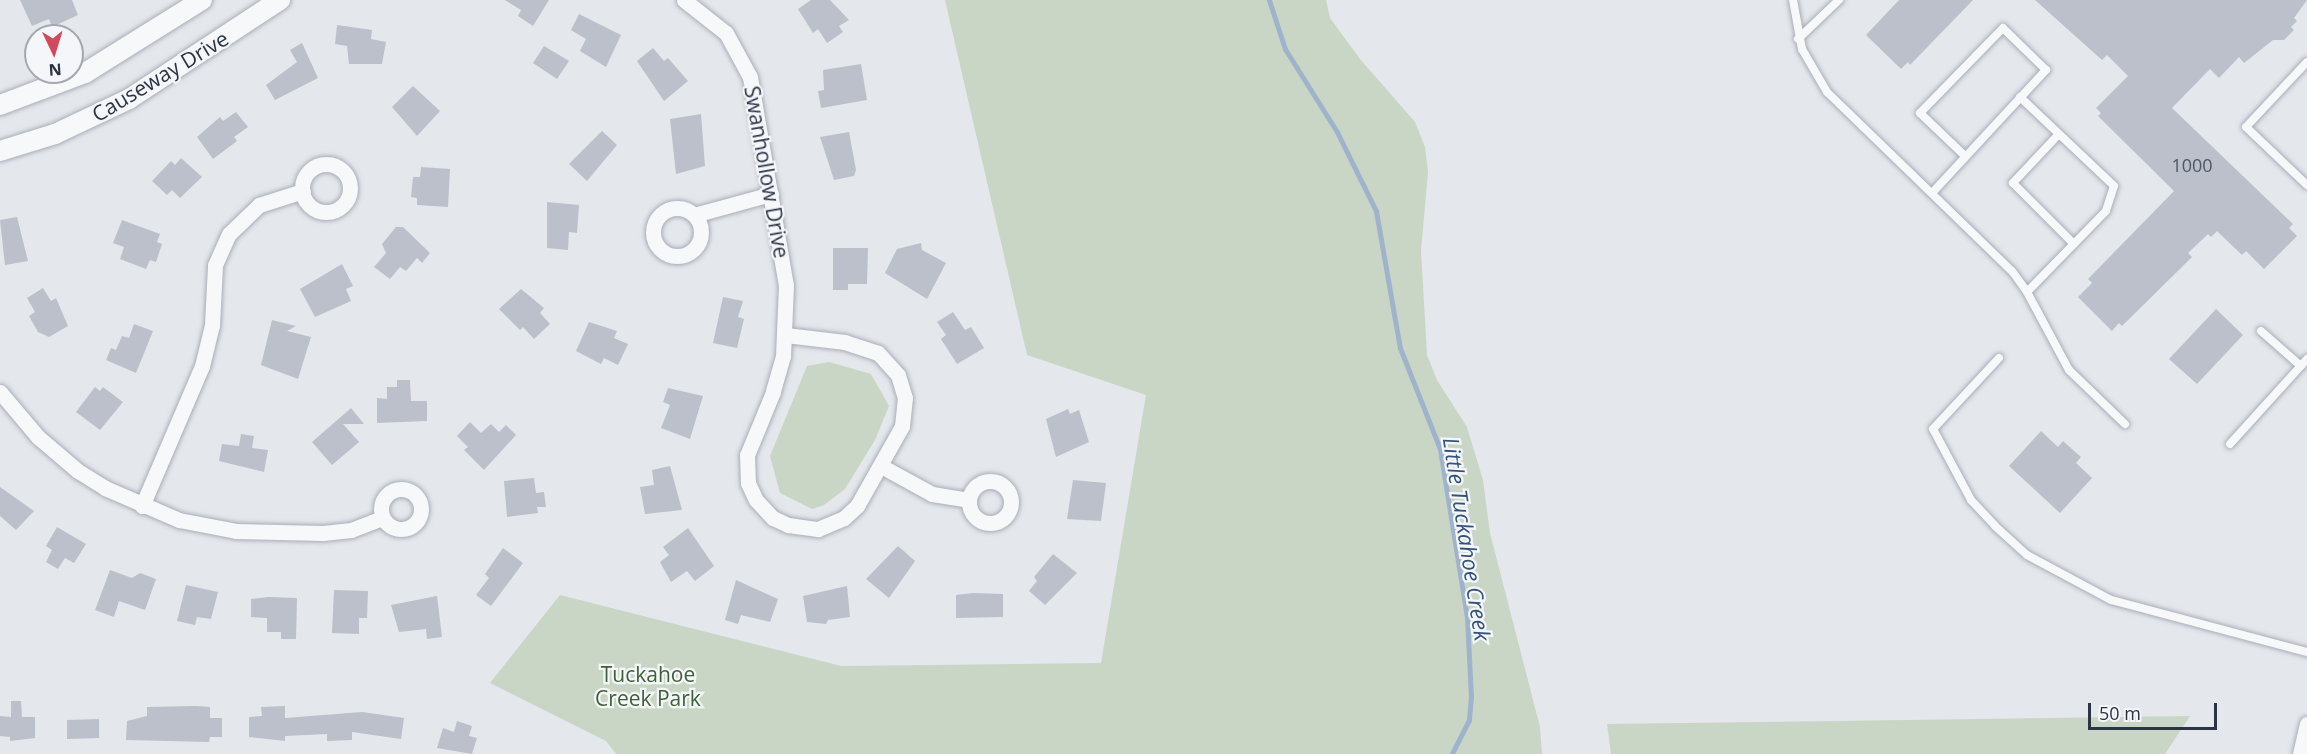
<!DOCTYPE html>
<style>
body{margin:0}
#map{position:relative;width:2307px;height:754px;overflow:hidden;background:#e4e7ec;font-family:"Open Sans",sans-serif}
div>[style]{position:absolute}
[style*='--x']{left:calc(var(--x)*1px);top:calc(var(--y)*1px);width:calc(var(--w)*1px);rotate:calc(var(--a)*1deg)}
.green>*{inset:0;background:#c9d6c5}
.stream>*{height:5px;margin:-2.5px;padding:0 2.5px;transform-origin:2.5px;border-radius:2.5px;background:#9fb4cc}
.building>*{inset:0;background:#bbc0ca}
.roads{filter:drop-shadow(0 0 2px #a9aeb7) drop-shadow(0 0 2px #a9aeb7)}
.service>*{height:8px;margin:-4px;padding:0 4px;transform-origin:4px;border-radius:4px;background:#f7f8fa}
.minor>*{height:15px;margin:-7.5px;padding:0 7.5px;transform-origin:7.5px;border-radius:7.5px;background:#f7f8fa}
.minor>.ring{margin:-7.5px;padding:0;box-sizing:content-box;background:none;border:15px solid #f7f8fa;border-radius:50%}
.tertiary>*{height:20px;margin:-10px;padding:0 10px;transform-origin:10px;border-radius:10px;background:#f7f8fa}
span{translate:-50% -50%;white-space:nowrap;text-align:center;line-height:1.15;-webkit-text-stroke:4.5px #f4f6f9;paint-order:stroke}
.number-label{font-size:18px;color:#4f5766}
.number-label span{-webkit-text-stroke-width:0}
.street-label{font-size:21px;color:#2b3445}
.park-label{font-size:21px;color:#3f6138}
.water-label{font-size:22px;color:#34527a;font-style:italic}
.north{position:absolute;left:24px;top:24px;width:60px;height:60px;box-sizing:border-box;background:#f4f6f9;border:2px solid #a4a8b1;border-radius:50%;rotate:176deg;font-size:16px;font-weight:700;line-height:24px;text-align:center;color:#2b3445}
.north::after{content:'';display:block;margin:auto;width:21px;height:27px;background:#d1495b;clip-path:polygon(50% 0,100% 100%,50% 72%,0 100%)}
.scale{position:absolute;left:2088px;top:703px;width:129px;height:27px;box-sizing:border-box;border:3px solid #2b3445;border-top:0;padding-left:8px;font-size:18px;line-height:21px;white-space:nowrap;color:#2b3445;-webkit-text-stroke:4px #f4f6f9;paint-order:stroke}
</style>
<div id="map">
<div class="green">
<i style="clip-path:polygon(945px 0,1326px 0,1330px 18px,1360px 59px,1415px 122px,1425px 147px,1428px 172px,1421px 251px,1427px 355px,1437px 380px,1467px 427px,1483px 480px,1490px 533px,1540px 727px,1542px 754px,616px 754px,606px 741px,490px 683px,560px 595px,841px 666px,1101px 663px,1146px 395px,1027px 355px)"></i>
<i style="clip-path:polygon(829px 362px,871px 374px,889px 406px,875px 440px,845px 489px,824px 505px,812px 509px,780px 493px,770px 456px,807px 366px)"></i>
<i style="clip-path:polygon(2190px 716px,2165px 754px,1611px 754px,1607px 724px)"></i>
</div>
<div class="stream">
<i style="--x:1269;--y:0;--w:52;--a:71.9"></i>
<i style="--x:1285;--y:49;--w:98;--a:57.9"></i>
<i style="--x:1337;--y:132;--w:88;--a:63.7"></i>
<i style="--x:1376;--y:211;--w:139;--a:80.1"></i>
<i style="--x:1400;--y:348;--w:109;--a:68.4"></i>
<i style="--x:1440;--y:449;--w:171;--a:80.9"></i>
<i style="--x:1467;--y:618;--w:78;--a:87.1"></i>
<i style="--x:1471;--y:696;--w:24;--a:95"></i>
<i style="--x:1469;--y:720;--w:38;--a:117"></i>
</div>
<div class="building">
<i style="clip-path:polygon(20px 0,72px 0,78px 15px,52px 27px,49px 19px,32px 26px)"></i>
<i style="clip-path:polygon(505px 0,549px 0,533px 26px,518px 16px,521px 10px)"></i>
<i style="clip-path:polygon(811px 0,830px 0,849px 20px,839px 26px,843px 32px,827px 43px,818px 29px,813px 33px,798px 9px)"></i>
<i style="clip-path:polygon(1899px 0,1973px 0,1910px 65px,1908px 62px,1901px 69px,1866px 35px)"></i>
<i style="clip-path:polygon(2035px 0,2307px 0,2294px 18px,2297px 21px,2291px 27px,2294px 30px,2284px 40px,2273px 40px,2244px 63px,2239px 57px,2219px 78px,2210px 69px,2172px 108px,2293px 224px,2289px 228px,2297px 236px,2264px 269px,2246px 251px,2242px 255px,2217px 231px,2211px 237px,2208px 234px,2188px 253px,2192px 257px,2122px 326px,2119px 323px,2112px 331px,2078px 297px,2092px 283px,2088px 279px,2174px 191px,2098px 116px,2101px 113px,2096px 108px,2128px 76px,2107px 55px,2102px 60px)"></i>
<i style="clip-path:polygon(579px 14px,621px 35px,606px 67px,580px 51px,586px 39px,571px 30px)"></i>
<i style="clip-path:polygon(337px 25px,372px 30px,371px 39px,386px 42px,382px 64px,349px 64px,347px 46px,335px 44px)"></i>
<i style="clip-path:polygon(302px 43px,318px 78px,275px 100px,266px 85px,297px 62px,290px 50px)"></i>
<i style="clip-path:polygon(544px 46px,569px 61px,557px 79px,533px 63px)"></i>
<i style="clip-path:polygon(653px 48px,664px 61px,668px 58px,688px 81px,664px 101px,637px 61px)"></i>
<i style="clip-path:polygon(861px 64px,867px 100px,821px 108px,818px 91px,824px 90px,823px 70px)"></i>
<i style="clip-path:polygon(413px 86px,440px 111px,417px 136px,392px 107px)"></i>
<i style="clip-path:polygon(236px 112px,248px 127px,234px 137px,237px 141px,213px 159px,197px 137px,220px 117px,223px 121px)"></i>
<i style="clip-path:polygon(701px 114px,705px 166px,676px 174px,670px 119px)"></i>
<i style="clip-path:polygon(602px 131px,617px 145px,587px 181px,569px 164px)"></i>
<i style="clip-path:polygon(849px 132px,856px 170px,854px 176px,834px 180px,820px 137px)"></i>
<i style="clip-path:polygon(181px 158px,202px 177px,180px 198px,172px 190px,167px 195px,152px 181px,171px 161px,175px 165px)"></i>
<i style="clip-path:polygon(421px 167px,450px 169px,448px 207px,417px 205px,417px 198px,411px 197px,413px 177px,420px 177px)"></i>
<i style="clip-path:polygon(547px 202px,579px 205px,577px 233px,569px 232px,568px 250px,547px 248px)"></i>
<i style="clip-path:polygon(17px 217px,28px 261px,5px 265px,0 220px)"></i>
<i style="clip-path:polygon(122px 220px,160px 234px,157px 242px,162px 244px,156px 262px,150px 260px,146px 269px,120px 259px,124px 247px,113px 243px)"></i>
<i style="clip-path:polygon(396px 227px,403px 227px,430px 253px,422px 263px,417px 258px,406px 271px,400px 267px,390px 279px,374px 267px,386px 253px,382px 244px)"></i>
<i style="clip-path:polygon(921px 243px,922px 250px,946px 263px,927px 299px,885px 273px,897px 249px)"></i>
<i style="clip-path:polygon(833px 248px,868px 248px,867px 284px,848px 284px,848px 290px,833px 290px)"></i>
<i style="clip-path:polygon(342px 264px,353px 286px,346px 289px,351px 301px,315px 317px,300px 289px)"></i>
<i style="clip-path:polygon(43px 288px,51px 301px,56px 298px,68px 326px,49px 337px,38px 332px,29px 316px,35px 312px,27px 298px)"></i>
<i style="clip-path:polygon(521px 289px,544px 308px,540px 313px,550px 324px,534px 339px,523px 327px,520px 330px,499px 309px)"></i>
<i style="clip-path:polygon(723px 297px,743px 301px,738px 317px,744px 319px,737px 348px,713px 343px)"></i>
<i style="clip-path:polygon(2216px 309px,2243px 335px,2197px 384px,2169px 359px)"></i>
<i style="clip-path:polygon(953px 312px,965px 330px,971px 327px,984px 348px,957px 364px,941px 339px,946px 335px,937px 322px)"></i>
<i style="clip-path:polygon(272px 320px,296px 326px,287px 331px,311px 337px,298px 379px,261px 365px)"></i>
<i style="clip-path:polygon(589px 322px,617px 331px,614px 338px,628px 344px,618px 365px,604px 358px,601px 364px,576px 351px)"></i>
<i style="clip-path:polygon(134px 324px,153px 331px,136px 373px,106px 360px,111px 348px,116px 350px,122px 336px,129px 338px)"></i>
<i style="clip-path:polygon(397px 380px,410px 380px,411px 401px,427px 401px,427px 421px,377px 423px,377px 398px,387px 399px,387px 387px,397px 387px)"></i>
<i style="clip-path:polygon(95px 387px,100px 391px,103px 387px,123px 402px,100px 430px,76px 412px)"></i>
<i style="clip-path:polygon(668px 388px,703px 396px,690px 439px,661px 428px,670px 405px,663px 402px)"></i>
<i style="clip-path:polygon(351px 408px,364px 424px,343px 424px,359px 442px,332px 465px,312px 442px)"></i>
<i style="clip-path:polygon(1068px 409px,1070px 414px,1079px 410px,1089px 442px,1056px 457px,1046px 419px)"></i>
<i style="clip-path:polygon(470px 422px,481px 433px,491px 424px,499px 432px,506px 425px,516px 435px,484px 470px,464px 450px,468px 447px,457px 436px)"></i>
<i style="clip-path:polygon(2041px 431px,2058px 447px,2063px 441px,2081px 457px,2076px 463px,2092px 478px,2060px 513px,2009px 466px)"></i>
<i style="clip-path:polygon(241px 434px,254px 436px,252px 448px,268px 450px,264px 472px,219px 461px,222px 444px,239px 446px)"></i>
<i style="clip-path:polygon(670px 466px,682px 510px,645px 514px,640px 487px,654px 485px,652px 470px)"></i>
<i style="clip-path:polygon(534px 478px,536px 493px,544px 492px,546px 507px,537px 507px,538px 513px,507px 517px,504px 481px)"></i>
<i style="clip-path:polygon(1073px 480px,1106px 483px,1101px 521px,1067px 519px)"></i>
<i style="clip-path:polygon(0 487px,34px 511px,16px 530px,0 516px)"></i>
<i style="clip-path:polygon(57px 527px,86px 544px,74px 563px,65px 558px,58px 569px,46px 562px,52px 550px,46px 546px)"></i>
<i style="clip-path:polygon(688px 528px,714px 566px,695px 581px,687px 571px,671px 582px,660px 562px,669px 555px,663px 547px)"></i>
<i style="clip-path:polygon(898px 546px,915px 561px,889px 598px,866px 579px)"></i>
<i style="clip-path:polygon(503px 548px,523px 563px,491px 606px,476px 595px,489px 578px,485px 574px)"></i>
<i style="clip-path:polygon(1053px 554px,1077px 573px,1045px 605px,1029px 591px,1037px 581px,1034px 577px)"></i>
<i style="clip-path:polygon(110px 570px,132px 578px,140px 573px,156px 579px,145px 610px,119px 601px,114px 617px,95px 610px)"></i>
<i style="clip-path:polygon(736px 580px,778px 599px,770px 622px,741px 615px,738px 624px,725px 620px)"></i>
<i style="clip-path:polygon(186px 585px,218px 592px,211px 619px,197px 617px,195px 625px,177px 621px)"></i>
<i style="clip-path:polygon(847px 586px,850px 617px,828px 620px,826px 624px,807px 622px,803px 596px)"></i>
<i style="clip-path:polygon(334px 590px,368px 591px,367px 618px,359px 618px,359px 634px,332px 633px)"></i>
<i style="clip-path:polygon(973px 593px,1003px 594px,1003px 617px,956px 618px,956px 595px)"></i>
<i style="clip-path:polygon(437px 596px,442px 637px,427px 639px,426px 629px,399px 632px,391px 605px)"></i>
<i style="clip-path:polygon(268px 597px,297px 598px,296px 639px,281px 639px,281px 632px,267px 632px,267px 618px,251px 617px,251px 599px)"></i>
<i style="clip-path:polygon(11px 701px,21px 701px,22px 717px,35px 717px,35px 738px,10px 741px,10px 737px,0 736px,0 716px,11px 717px)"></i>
<i style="clip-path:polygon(196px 706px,210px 707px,210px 718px,222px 718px,222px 737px,210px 737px,209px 742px,126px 740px,127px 721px,147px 716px,147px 707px)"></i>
<i style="clip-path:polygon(285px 706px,285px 718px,362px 712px,404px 718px,401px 739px,352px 732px,352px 740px,327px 741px,327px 734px,285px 736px,285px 741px,249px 737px,249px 717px,262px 716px,261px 707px)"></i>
<i style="clip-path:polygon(99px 719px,99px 738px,67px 739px,67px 720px)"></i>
<i style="clip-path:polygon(457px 721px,472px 726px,469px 736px,477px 738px,472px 754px,437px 748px,443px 728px,454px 732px)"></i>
</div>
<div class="roads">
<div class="service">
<i style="--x:1793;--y:0;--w:50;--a:79.6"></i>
<i style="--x:1802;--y:49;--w:50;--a:59.8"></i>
<i style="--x:1827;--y:92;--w:257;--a:44.1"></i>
<i style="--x:2012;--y:271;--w:26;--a:54"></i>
<i style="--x:2027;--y:292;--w:89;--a:61.7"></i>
<i style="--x:2069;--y:370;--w:78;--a:44"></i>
<i style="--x:1798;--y:39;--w:57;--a:-43.6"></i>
<i style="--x:2307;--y:62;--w:89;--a:133.2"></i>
<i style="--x:2246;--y:127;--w:84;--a:43.6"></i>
<i style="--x:2020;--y:97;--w:129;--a:43.4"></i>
<i style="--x:2114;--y:186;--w:26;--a:108"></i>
<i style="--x:2106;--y:211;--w:113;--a:134.3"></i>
<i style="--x:2058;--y:135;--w:66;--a:133.2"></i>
<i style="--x:2013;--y:183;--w:86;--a:45"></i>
<i style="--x:1932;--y:193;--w:168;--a:-47.2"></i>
<i style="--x:2046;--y:70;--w:60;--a:-135.7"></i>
<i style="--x:2003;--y:28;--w:119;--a:134.3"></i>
<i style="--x:1920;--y:113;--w:61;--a:43.7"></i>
<i style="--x:2261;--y:331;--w:53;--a:41.2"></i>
<i style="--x:1999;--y:358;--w:97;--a:132.9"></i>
<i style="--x:1933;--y:429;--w:81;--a:61.8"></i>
<i style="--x:1971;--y:500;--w:35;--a:47"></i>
<i style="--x:1995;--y:526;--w:43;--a:42.2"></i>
<i style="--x:2027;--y:555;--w:95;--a:28.2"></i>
<i style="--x:2111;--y:600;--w:203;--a:14.9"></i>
<i style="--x:2230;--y:444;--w:115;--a:-47.8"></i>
</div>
<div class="minor">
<i style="--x:684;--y:0;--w:53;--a:38.2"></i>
<i style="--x:726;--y:33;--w:50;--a:61.4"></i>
<i style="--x:750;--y:77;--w:211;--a:80.2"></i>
<i style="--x:786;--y:285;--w:71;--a:92.4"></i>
<i style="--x:783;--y:356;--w:37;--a:106"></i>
<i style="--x:773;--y:392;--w:68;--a:112.4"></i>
<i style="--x:747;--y:455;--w:28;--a:88"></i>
<i style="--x:748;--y:483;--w:19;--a:65"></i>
<i style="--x:756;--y:500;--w:25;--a:47"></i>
<i style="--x:773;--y:518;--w:17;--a:25"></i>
<i style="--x:788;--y:525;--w:30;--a:8"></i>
<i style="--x:818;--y:529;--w:28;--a:-23"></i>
<i style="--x:844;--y:518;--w:18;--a:-43"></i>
<i style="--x:857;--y:506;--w:92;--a:-60.6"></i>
<i style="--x:902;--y:426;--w:28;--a:-84"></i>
<i style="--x:905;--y:398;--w:24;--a:-107"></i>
<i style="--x:898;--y:375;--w:30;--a:-132"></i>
<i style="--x:878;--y:353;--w:35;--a:-162"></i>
<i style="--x:845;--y:342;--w:60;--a:-173.3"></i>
<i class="ring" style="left:302px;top:164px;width:33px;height:33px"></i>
<i class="ring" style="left:653px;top:208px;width:33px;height:33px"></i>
<i style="--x:694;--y:215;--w:80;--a:-15.3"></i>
<i style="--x:0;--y:392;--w:59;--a:49.8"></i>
<i style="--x:38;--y:437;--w:52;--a:40.4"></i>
<i style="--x:78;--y:471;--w:32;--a:32"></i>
<i style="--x:105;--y:488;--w:81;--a:23.4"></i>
<i style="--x:179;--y:520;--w:58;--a:10.9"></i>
<i style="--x:236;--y:531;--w:87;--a:1.3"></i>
<i style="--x:323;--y:533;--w:28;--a:-6"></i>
<i style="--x:351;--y:530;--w:34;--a:-21"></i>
<i style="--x:881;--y:466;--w:58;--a:28.8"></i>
<i style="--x:932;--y:494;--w:37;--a:9"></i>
<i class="ring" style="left:969px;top:481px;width:27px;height:27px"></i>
<i class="ring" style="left:381px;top:489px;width:25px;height:25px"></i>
<i style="--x:142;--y:506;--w:152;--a:-66.8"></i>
<i style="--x:202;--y:366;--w:42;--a:-76.3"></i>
<i style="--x:212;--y:325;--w:60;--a:-87.1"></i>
<i style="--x:215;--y:265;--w:34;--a:-66"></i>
<i style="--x:229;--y:234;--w:42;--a:-44"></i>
<i style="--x:259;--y:205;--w:46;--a:-17.7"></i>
<i style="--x:2300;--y:754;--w:31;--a:-77"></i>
</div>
<div class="tertiary">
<i style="--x:0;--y:105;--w:91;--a:-20.6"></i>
<i style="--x:85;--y:73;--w:138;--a:-32"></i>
<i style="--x:0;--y:151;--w:58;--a:-17.2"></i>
<i style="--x:55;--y:134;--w:82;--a:-25.3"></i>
<i style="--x:129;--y:99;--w:181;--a:-33.3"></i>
</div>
</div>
<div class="number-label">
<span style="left:2192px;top:165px">1000</span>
</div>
<div class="street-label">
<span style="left:160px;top:76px;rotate:-31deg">Causeway Drive</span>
<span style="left:767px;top:172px;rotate:80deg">Swanhollow Drive</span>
</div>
<div class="park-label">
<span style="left:648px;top:686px">Tuckahoe<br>Creek Park</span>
</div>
<div class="water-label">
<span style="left:1467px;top:539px;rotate:81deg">Little Tuckahoe Creek</span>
</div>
<div class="north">N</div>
<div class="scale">50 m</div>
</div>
